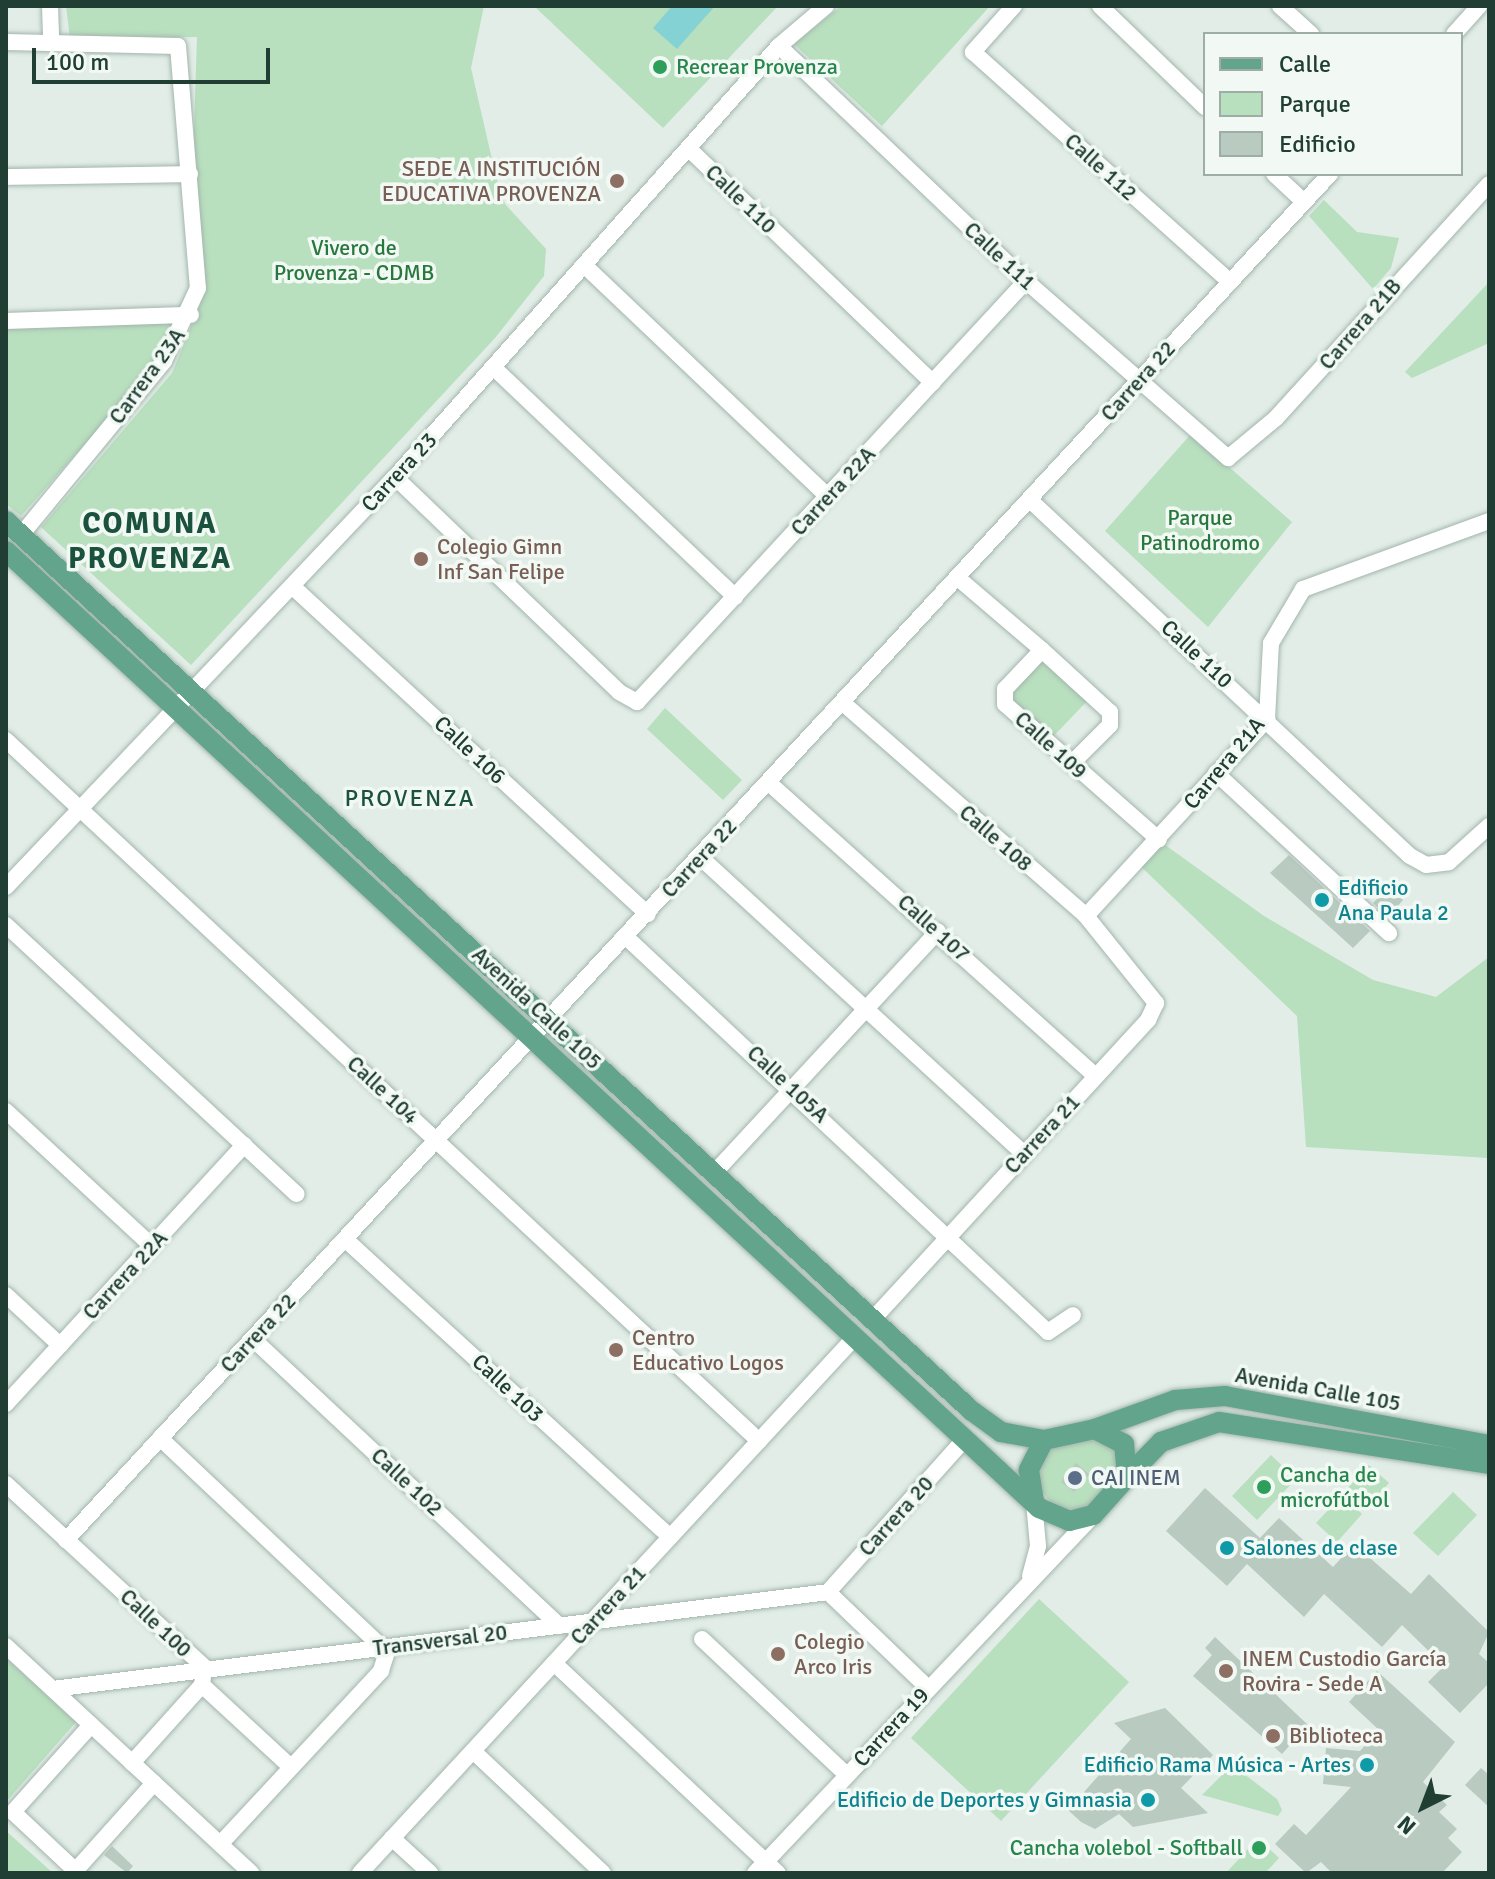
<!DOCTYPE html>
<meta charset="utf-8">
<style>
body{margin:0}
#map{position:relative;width:1495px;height:1879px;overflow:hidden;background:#e1ede6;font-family:Signika,sans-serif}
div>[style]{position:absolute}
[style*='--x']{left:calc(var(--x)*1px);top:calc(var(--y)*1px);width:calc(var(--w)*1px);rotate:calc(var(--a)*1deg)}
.green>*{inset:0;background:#b8dfbe}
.water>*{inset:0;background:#85d2d5}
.building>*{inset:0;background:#b9cac1}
.roads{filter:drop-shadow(0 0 2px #a3b5ad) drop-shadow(0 0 2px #a3b5ad)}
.minor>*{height:16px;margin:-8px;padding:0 8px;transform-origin:8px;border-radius:8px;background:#fff}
.major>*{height:20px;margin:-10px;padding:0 10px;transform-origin:10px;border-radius:10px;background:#62a58c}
.dots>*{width:22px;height:22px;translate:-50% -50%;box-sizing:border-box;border:4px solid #f2f9f4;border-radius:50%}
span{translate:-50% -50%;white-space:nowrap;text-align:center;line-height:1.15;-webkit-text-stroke:7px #f2f9f4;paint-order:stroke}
.leisure-label{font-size:22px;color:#27864d}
.left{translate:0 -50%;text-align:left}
.right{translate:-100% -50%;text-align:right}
.street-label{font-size:22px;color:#203e33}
.education-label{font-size:22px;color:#785e54}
.park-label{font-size:22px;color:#28783d}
.culture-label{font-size:22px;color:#0d838f}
.service-label{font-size:22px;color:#4e5e75}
.neighbourhood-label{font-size:24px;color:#1b523e;letter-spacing:2px}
.district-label{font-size:30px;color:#1b523e;font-weight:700;letter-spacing:2px}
.frame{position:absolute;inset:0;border:8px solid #203e33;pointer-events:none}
.legend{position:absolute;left:1203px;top:32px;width:260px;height:144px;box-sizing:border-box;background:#f2f9f4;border:2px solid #9eaea7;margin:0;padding:10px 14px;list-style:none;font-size:24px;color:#203e33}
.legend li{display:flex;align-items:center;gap:16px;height:40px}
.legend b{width:40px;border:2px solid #9eaea7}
.north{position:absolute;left:1383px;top:1767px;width:80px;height:80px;-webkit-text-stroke:6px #f2f9f4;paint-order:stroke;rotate:222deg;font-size:22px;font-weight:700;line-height:32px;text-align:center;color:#203e33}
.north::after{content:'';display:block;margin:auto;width:28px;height:36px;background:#203e33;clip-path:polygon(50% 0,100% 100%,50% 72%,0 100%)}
.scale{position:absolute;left:32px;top:48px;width:238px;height:36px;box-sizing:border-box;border:4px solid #203e33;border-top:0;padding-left:10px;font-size:24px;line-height:28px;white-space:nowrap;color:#203e33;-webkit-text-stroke:6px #f2f9f4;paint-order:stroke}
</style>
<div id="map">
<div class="green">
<i style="clip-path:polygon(66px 6px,484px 6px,471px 68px,496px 177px,505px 204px,546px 249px,544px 276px,495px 338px,191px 665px,41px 527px,172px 373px,203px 297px,193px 159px,197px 37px,70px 39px)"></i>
<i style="clip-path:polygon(534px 6px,778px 6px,663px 128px)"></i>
<i style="clip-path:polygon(841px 6px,990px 6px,882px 126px,794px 44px)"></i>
<i style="clip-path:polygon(1324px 200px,1357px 232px,1399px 238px,1391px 268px,1373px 289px,1309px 216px)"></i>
<i style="clip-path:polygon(1489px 282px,1489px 343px,1412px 378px,1405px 372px)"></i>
<i style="clip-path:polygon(183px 322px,159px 360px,21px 516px,6px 504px,6px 329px)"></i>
<i style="clip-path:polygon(1191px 434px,1292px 522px,1208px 627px,1105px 531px)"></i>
<i style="clip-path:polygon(1043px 655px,1090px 698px,1047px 743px,1001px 700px)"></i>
<i style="clip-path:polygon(665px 708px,742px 780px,723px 800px,647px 729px)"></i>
<i style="clip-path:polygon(1161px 842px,1264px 916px,1373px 980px,1436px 997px,1489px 957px,1489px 1158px,1306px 1147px,1297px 1016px,1133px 859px)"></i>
<i style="clip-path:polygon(1091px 1436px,1118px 1448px,1117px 1474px,1087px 1510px,1056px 1509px,1038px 1486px,1039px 1472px,1050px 1449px)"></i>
<i style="clip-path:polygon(1271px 1455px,1296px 1479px,1257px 1520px,1232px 1496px)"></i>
<i style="clip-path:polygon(1369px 1465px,1389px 1483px,1363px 1511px,1343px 1493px)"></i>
<i style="clip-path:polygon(1453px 1492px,1477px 1515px,1438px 1556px,1413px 1533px)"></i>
<i style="clip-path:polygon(1342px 1495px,1362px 1514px,1337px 1542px,1316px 1523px)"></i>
<i style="clip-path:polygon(1039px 1599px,1129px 1682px,1001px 1821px,911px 1738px)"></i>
<i style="clip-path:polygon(6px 1658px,76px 1722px,6px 1802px)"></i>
<i style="clip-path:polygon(1232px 1765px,1277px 1799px,1282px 1810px,1278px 1816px,1202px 1795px)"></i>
<i style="clip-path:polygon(6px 1831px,53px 1873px,6px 1873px)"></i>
<i style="clip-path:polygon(1258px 1838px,1279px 1858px,1265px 1873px,1226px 1873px)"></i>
</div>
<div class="water">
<i style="clip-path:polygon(672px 6px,715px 6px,677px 49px,653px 28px)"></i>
</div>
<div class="building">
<i style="clip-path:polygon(1289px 855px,1370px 931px,1353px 948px,1270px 873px)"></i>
<i style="clip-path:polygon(1389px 886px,1403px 900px,1388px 917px,1373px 903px)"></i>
<i style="clip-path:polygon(1076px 1463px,1089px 1474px,1074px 1492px,1061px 1482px)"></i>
<i style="clip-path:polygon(1205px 1488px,1260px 1538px,1279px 1518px,1333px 1567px,1354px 1544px,1411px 1594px,1429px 1574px,1489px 1632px,1479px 1654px,1489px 1663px,1489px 1683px,1460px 1713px,1428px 1682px,1444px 1666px,1402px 1625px,1382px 1647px,1324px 1594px,1304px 1617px,1247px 1564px,1227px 1586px,1166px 1531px)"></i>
<i style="clip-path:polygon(1215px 1637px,1308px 1725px,1282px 1754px,1193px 1676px,1212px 1655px,1205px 1648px)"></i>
<i style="clip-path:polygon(1377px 1671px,1455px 1742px,1423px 1782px,1447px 1805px,1439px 1812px,1457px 1829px,1448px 1838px,1462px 1852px,1442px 1873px,1332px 1873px,1321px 1862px,1306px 1873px,1275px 1844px,1294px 1824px,1306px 1835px,1351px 1787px,1323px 1784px,1326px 1748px,1360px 1751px,1379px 1730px,1349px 1702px)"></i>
<i style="clip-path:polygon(1165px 1708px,1213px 1755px,1181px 1788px,1208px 1813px,1133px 1827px,1119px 1814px,1095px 1829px,1081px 1822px,1068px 1810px,1131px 1739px,1114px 1723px)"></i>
<i style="clip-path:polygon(1481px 1768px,1489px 1775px,1489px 1807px,1465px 1785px)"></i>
<i style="clip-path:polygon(112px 1846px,133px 1866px,127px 1873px,104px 1855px)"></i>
</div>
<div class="roads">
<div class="minor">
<i style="--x:50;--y:6;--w:35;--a:88"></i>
<i style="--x:1014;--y:6;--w:62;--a:131.7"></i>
<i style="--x:973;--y:52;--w:345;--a:41.8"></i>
<i style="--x:1100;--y:6;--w:146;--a:43.9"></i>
<i style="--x:1280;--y:6;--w:42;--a:42.1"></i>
<i style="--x:1454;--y:34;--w:38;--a:-48"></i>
<i style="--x:6;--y:42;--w:172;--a:1.3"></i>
<i style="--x:178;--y:46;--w:243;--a:85.3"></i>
<i style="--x:198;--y:288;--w:81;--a:115"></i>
<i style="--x:164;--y:361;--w:224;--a:129.4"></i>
<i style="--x:779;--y:46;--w:341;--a:43.6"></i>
<i style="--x:1026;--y:281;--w:269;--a:41.2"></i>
<i style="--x:1228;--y:458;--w:62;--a:-39.8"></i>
<i style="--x:1276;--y:418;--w:316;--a:-47.7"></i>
<i style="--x:688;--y:148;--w:339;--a:43.8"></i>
<i style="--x:1274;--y:174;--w:41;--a:43"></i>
<i style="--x:6;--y:177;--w:184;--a:-0.9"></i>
<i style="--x:584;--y:265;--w:335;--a:43.5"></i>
<i style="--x:6;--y:321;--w:185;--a:-1.9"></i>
<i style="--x:493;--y:367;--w:334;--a:43.5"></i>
<i style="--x:395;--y:477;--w:310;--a:43.8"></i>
<i style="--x:619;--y:692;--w:21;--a:29"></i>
<i style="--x:637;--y:702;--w:573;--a:-47.26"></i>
<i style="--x:1031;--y:501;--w:519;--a:43.13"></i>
<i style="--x:1410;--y:856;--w:18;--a:29"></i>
<i style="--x:1426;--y:865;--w:23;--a:-7"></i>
<i style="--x:1449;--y:862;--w:54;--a:-42"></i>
<i style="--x:959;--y:579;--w:109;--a:40.5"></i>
<i style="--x:1042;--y:650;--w:54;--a:133.5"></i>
<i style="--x:1005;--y:689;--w:15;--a:90"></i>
<i style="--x:1005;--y:704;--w:205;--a:41.4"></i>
<i style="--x:292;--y:586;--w:484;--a:42.7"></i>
<i style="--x:1042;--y:650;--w:92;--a:42.4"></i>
<i style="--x:1110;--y:712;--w:13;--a:90"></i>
<i style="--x:1110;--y:725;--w:55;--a:135"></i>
<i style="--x:843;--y:703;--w:323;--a:41.2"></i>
<i style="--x:1086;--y:916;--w:112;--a:51.2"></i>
<i style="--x:1156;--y:1003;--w:19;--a:115"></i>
<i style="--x:1148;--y:1020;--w:406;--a:132.6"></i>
<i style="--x:6;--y:740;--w:1029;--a:42.95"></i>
<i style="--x:1216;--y:773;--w:236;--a:42.8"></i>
<i style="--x:769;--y:783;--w:439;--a:41.9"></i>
<i style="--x:700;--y:857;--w:440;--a:42.5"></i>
<i style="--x:6;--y:887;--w:565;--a:-46.51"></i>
<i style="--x:395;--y:477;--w:577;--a:-48.3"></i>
<i style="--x:779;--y:46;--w:62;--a:-40.4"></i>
<i style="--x:1086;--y:916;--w:268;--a:-47.4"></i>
<i style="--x:1267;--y:719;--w:76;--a:-87"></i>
<i style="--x:1271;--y:643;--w:63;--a:-59.3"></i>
<i style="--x:1303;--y:589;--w:198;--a:-20.1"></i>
<i style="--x:6;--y:925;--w:396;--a:42.8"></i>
<i style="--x:626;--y:937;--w:578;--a:43.11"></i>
<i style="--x:1048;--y:1332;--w:30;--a:-34"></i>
<i style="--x:6;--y:1111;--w:199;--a:42.8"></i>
<i style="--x:715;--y:1172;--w:328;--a:-47.2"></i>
<i style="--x:345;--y:1239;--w:441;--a:42.5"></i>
<i style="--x:6;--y:1295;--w:74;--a:42.8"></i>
<i style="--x:253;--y:1339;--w:420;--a:43.1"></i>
<i style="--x:6;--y:1404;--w:352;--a:-47.4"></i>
<i style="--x:160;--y:1438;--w:312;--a:43.3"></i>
<i style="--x:387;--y:1652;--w:20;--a:108"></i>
<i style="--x:381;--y:1671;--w:236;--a:132.9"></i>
<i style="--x:6;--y:1484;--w:270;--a:42.7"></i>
<i style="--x:66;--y:1540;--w:1861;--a:-47.22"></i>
<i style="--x:1030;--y:1576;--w:31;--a:-75"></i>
<i style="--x:1038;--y:1546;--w:44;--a:-95.2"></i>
<i style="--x:828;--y:1592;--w:205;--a:-48.2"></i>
<i style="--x:828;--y:1592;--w:139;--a:43.8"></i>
<i style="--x:702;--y:1639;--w:199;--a:43.2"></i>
<i style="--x:6;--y:1646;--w:334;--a:42.8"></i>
<i style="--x:554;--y:1663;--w:307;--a:43.2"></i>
<i style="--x:204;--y:1667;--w:18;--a:96"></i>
<i style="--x:202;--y:1685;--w:121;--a:42.7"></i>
<i style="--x:53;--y:1689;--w:781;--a:-7.13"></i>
<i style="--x:473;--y:1751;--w:178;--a:43.2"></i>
<i style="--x:132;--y:1763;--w:105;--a:-48.1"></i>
<i style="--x:392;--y:1838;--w:52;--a:42.6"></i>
<i style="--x:76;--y:1870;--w:117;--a:-48.1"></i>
<i style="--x:78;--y:1873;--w:89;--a:-136.8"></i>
<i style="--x:13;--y:1812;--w:117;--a:-48.1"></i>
<i style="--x:360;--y:1873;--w:730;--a:-47.28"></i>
<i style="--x:755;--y:1873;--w:492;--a:-46.6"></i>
</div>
<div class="major">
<i style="--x:6;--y:521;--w:1313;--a:42.66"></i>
<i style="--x:972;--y:1411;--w:36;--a:36"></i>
<i style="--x:1001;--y:1432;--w:44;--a:10.5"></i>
<i style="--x:6;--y:551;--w:1408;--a:42.81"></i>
<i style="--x:1039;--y:1508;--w:33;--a:23"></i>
<i style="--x:1069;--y:1521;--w:25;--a:-14"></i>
<i style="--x:1093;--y:1515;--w:51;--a:-48.2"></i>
<i style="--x:1127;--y:1477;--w:33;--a:-95"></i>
<i style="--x:1124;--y:1444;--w:33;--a:-153"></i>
<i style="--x:1095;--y:1429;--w:52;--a:167.8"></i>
<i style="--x:1044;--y:1440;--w:34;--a:117"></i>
<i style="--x:1029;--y:1470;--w:32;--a:81"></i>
<i style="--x:1095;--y:1429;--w:85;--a:-19.9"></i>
<i style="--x:1175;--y:1400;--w:50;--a:-4.6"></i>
<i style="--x:1225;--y:1396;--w:269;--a:10.5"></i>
<i style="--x:1127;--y:1477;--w:49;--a:-45.8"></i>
<i style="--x:1161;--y:1442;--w:61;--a:-19"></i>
<i style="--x:1219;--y:1422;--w:273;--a:8.8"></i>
</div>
</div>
<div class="dots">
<i style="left:660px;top:67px;background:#2e9e5b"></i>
<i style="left:617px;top:181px;background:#8d6e63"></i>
<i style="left:421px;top:559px;background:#8d6e63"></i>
<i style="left:1322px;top:900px;background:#0f9aa8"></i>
<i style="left:616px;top:1350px;background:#8d6e63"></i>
<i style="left:1075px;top:1478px;background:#5c6f8a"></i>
<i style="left:1264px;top:1487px;background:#2e9e5b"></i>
<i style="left:1227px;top:1548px;background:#0f9aa8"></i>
<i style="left:778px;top:1654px;background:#8d6e63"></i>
<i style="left:1226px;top:1671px;background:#8d6e63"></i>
<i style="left:1273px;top:1736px;background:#8d6e63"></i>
<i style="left:1367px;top:1765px;background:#0f9aa8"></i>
<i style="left:1148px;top:1800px;background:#0f9aa8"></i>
<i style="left:1259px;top:1848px;background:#2e9e5b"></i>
</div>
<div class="leisure-label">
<span class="left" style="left:676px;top:67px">Recrear Provenza</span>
<span class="left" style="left:1280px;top:1487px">Cancha de<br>microfútbol</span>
<span class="right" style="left:1243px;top:1848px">Cancha volebol - Softball</span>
</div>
<div class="street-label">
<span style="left:1101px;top:167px;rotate:42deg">Calle 112</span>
<span style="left:741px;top:199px;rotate:44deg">Calle 110</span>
<span style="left:1000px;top:256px;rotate:43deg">Calle 111</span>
<span style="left:1360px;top:324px;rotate:-49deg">Carrera 21B</span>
<span style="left:147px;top:376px;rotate:-54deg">Carrera 23A</span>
<span style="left:1138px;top:381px;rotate:-48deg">Carrera 22</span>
<span style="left:399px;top:472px;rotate:-47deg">Carrera 23</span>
<span style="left:833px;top:491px;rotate:-47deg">Carrera 22A</span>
<span style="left:1197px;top:654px;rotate:43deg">Calle 110</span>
<span style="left:1051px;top:745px;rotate:42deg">Calle 109</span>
<span style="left:470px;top:750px;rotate:43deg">Calle 106</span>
<span style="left:1224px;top:763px;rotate:-50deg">Carrera 21A</span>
<span style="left:996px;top:838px;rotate:41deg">Calle 108</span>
<span style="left:699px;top:858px;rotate:-47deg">Carrera 22</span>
<span style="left:934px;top:928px;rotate:42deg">Calle 107</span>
<span style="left:537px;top:1008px;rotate:43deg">Avenida Calle 105</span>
<span style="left:788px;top:1084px;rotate:43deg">Calle 105A</span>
<span style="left:383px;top:1090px;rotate:43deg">Calle 104</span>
<span style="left:1042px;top:1134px;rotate:-47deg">Carrera 21</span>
<span style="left:125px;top:1275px;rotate:-47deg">Carrera 22A</span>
<span style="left:258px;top:1333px;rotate:-47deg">Carrera 22</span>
<span style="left:508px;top:1388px;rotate:43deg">Calle 103</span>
<span style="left:1318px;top:1389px;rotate:10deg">Avenida Calle 105</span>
<span style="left:407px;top:1482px;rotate:43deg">Calle 102</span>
<span style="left:896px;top:1516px;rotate:-48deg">Carrera 20</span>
<span style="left:608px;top:1605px;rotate:-47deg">Carrera 21</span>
<span style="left:156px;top:1623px;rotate:43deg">Calle 100</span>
<span style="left:440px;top:1640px;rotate:-7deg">Transversal 20</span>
<span style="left:891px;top:1727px;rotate:-47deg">Carrera 19</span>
</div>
<div class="education-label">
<span class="right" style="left:601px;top:181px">SEDE A INSTITUCIÓN<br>EDUCATIVA PROVENZA</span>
<span class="left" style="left:437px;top:559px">Colegio Gimn<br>Inf San Felipe</span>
<span class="left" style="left:632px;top:1350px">Centro<br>Educativo Logos</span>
<span class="left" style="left:794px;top:1654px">Colegio<br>Arco Iris</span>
<span class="left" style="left:1242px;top:1671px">INEM Custodio García<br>Rovira - Sede A</span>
<span class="left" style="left:1289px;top:1736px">Biblioteca</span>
</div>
<div class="park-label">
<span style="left:354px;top:260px">Vivero de<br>Provenza - CDMB</span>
<span style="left:1200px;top:530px">Parque<br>Patinodromo</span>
</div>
<div class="culture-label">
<span class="left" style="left:1338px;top:900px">Edificio<br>Ana Paula 2</span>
<span class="left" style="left:1243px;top:1548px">Salones de clase</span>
<span class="right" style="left:1351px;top:1765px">Edificio Rama Música - Artes</span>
<span class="right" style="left:1132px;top:1800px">Edificio de Deportes y Gimnasia</span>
</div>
<div class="service-label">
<span class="left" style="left:1091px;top:1478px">CAI INEM</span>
</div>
<div class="neighbourhood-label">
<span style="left:410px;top:799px">PROVENZA</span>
</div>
<div class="district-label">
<span style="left:150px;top:541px">COMUNA<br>PROVENZA</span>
</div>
<div class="frame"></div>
<ul class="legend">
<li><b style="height:10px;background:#62a58c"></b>Calle</li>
<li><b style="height:22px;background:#b8dfbe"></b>Parque</li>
<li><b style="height:22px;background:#b9cac1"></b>Edificio</li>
</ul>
<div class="north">N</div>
<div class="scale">100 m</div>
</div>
